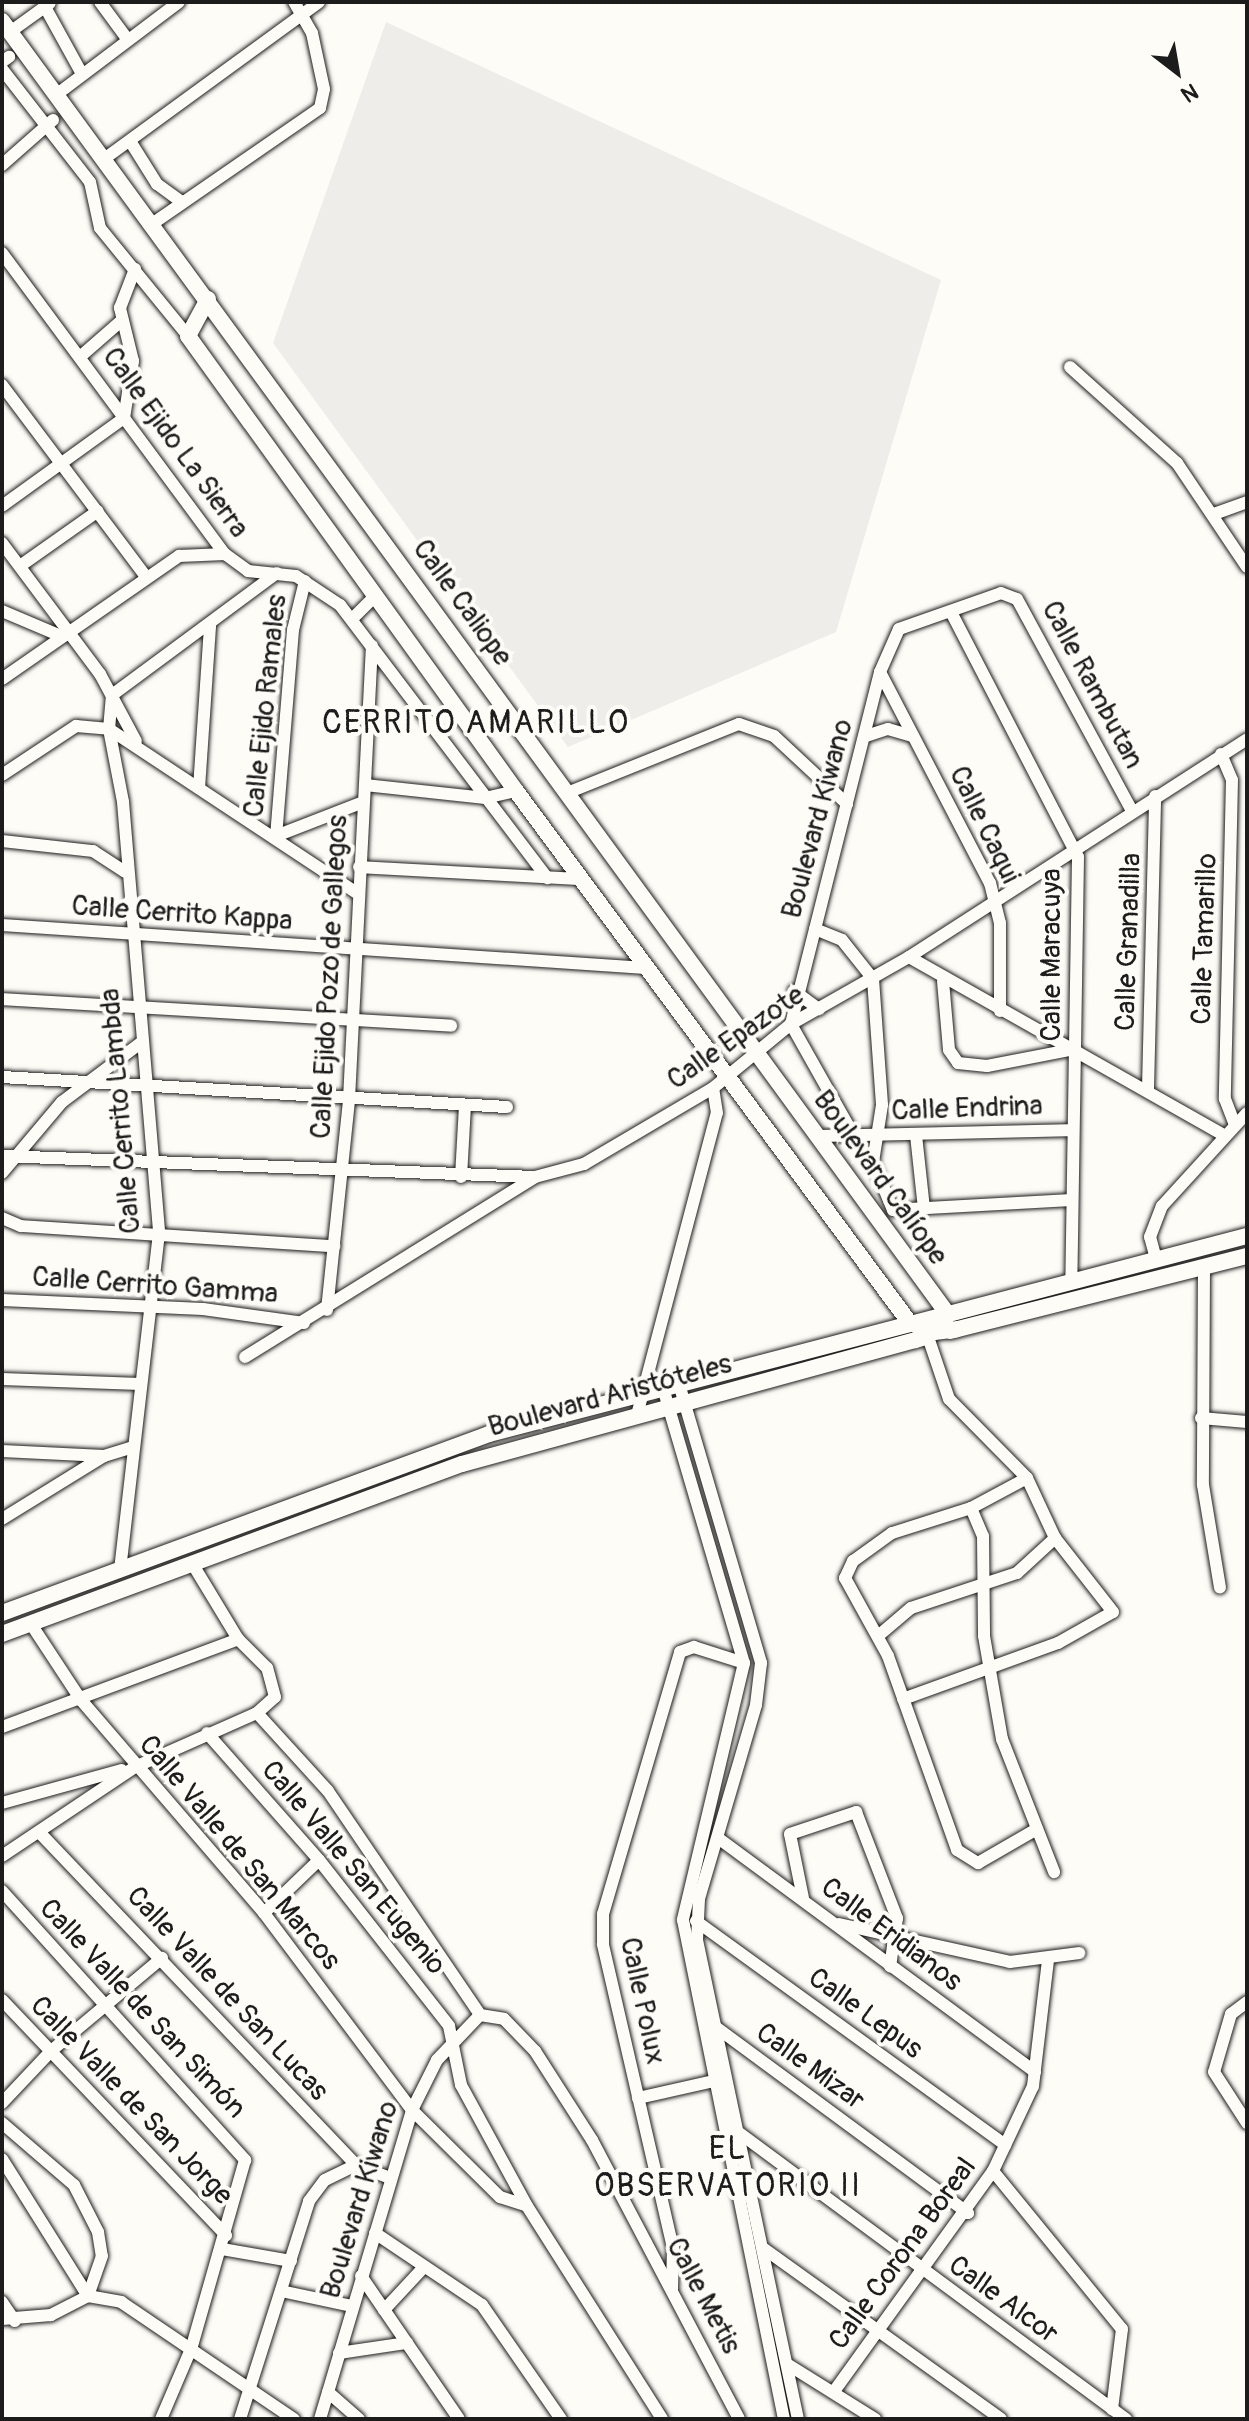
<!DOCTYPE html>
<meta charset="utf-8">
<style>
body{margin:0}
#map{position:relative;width:1249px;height:2421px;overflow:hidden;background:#fdfcf7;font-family:Pangolin,sans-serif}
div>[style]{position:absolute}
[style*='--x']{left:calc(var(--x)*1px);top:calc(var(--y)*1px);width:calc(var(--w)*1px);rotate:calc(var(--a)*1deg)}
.built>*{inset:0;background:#eeede9}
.roads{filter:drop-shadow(0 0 2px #1c1c1c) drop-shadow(0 0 2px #1c1c1c)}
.street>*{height:12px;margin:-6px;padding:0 6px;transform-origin:6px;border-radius:6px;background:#fdfcf7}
.secondary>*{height:16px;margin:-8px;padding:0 8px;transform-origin:8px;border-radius:8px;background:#fdfcf7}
span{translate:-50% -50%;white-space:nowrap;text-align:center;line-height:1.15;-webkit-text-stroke:8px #fdfcf7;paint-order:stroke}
.street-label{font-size:28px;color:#1c1c1c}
.quarter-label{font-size:32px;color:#1c1c1c;letter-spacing:2px}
.frame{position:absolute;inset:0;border:4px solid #1c1c1c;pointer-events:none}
.north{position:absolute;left:1137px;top:32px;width:80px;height:80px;-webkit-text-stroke:6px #fdfcf7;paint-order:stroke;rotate:149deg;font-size:22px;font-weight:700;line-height:32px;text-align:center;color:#1c1c1c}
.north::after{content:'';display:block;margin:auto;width:28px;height:36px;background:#1c1c1c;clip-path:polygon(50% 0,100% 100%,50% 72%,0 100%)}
</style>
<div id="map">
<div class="built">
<i style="clip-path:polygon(386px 22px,941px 280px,836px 632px,568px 747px,273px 343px)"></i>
</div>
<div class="roads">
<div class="street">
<i style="--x:100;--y:2;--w:47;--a:53.6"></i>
<i style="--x:45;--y:7;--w:77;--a:61.1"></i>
<i style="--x:10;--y:32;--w:49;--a:-35.9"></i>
<i style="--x:2;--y:62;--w:9;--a:-36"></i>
<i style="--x:2;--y:69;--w:143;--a:52.1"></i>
<i style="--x:90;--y:182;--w:47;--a:77.7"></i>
<i style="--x:100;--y:228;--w:139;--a:50.8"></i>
<i style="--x:56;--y:95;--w:154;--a:-37.1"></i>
<i style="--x:130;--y:141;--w:51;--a:57.9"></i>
<i style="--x:157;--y:184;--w:29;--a:36"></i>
<i style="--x:104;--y:159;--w:266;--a:-36.1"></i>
<i style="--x:2;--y:165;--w:68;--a:-41.4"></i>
<i style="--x:152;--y:224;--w:204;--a:-34.6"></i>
<i style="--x:320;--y:108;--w:19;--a:-78"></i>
<i style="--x:324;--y:89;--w:57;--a:-102.1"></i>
<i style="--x:312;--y:33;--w:36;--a:-120"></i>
<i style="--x:2;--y:253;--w:375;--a:53.5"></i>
<i style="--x:225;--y:554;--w:29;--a:36"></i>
<i style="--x:248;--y:571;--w:48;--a:5.9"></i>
<i style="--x:296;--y:576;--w:53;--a:33.4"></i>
<i style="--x:340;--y:605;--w:343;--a:52.8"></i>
<i style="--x:81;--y:356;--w:52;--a:-41.1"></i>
<i style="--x:1070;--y:367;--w:144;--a:41.9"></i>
<i style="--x:1177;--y:463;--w:125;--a:56.1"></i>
<i style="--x:2;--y:385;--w:240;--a:53.1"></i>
<i style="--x:2;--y:506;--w:150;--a:-35.8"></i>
<i style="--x:124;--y:418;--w:58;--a:-81"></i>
<i style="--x:133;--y:361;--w:55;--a:-103.8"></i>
<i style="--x:120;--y:308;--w:42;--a:-69"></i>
<i style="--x:1214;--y:514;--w:35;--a:-20"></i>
<i style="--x:2;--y:543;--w:164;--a:53.2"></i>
<i style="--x:100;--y:674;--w:76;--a:61.8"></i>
<i style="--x:20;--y:566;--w:95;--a:-35.2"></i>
<i style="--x:305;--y:581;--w:50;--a:103.8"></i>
<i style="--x:293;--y:630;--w:207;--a:94.7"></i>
<i style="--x:276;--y:836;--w:93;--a:-21.3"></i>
<i style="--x:2;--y:611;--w:64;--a:23"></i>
<i style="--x:951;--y:612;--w:276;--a:62.6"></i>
<i style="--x:1078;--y:857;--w:425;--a:90.9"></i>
<i style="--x:352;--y:619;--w:33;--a:-45"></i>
<i style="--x:880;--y:672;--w:238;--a:62.5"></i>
<i style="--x:990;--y:883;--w:41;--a:76"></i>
<i style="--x:1000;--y:923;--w:88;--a:90"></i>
<i style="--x:2;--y:679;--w:216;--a:-34.8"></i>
<i style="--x:179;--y:556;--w:46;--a:-2.5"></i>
<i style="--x:112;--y:695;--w:34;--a:95"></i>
<i style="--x:109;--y:729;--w:74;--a:79.1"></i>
<i style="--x:123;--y:802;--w:433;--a:85.2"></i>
<i style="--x:159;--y:1233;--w:338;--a:96.6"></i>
<i style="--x:112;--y:695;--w:205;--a:-36.5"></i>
<i style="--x:866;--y:736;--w:23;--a:-18"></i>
<i style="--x:888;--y:729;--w:26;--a:16"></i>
<i style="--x:1221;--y:754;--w:28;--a:67"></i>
<i style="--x:1232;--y:780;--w:319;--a:91.3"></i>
<i style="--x:1225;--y:1099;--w:28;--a:69"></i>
<i style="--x:2;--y:775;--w:89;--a:-33.5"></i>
<i style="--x:76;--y:726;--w:33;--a:5"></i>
<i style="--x:109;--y:729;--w:299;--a:33.5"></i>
<i style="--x:365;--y:785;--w:121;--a:6.2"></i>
<i style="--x:485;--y:798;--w:32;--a:-13"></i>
<i style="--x:199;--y:788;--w:163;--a:-86.1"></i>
<i style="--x:567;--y:793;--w:185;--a:-21.9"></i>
<i style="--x:739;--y:724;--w:37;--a:19"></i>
<i style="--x:774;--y:736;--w:100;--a:43"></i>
<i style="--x:2;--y:841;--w:92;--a:6.3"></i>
<i style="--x:93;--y:851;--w:38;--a:33"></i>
<i style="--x:359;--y:867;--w:223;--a:3.1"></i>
<i style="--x:2;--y:925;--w:645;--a:3.82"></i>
<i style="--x:815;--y:929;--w:29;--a:22"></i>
<i style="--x:842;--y:940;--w:50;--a:51.5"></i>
<i style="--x:873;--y:979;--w:126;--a:85.9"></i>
<i style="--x:882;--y:1105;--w:58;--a:99"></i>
<i style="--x:873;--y:1162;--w:52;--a:67.4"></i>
<i style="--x:893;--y:1210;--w:177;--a:-3.2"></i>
<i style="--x:909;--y:957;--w:363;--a:29.5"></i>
<i style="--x:943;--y:981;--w:69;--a:85"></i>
<i style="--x:949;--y:1050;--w:16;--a:55"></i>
<i style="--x:958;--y:1063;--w:29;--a:6"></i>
<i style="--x:987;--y:1066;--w:90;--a:-10.9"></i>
<i style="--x:794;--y:991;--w:31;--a:36"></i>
<i style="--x:2;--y:999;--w:450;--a:3.4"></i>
<i style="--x:2;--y:1077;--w:506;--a:3.4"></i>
<i style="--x:1148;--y:1089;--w:293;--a:-88.6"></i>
<i style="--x:916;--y:1135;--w:74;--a:83.8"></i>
<i style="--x:816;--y:1136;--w:256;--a:-1.3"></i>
<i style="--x:854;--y:1136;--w:129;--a:-119.4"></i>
<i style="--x:791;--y:1024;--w:363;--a:-75.8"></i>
<i style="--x:880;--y:672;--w:47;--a:-66.2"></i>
<i style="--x:899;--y:629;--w:108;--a:-19.4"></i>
<i style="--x:1001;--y:593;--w:17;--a:21"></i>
<i style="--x:1017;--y:599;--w:241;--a:61.5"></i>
<i style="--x:2;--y:1156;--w:532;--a:2.26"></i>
<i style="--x:2;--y:1173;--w:93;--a:-49.8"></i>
<i style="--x:62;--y:1102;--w:100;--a:-36.9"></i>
<i style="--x:461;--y:1177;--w:71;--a:-86.8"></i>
<i style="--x:2;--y:1218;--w:21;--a:23"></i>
<i style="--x:21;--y:1226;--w:314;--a:3.7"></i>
<i style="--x:1156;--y:1259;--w:23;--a:-105"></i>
<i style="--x:1150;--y:1237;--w:33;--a:-69"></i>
<i style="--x:1162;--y:1206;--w:126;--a:-47.6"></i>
<i style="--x:1204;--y:1267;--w:218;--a:90.3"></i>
<i style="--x:1203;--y:1485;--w:104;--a:80.6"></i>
<i style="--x:2;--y:1300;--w:201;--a:2.6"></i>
<i style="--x:203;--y:1309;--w:102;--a:7.9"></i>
<i style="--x:327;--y:1310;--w:212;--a:-84"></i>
<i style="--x:349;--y:1099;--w:454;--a:-87.1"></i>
<i style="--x:245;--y:1357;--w:341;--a:-31.8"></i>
<i style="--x:535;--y:1177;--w:51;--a:-14.9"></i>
<i style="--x:584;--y:1164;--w:150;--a:-30.5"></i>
<i style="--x:713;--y:1088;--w:101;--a:-39.4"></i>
<i style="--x:791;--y:1024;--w:136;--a:-29.6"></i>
<i style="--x:909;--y:957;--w:402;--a:-32.8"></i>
<i style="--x:2;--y:1379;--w:138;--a:2.1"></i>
<i style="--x:679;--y:1384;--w:291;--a:73.6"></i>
<i style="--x:761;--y:1663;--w:42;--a:96.8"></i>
<i style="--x:756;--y:1705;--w:202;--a:106.4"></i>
<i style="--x:699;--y:1899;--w:41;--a:92.8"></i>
<i style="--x:697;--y:1940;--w:490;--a:78.1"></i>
<i style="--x:663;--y:1388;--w:287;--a:73.6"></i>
<i style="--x:744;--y:1663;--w:264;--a:103.4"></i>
<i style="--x:683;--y:1920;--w:509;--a:78.56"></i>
<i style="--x:637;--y:1415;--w:312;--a:-75.2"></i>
<i style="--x:717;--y:1113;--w:25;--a:-99"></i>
<i style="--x:1201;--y:1418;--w:46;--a:5"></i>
<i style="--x:2;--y:1451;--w:102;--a:2.8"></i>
<i style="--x:1027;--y:1478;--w:64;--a:151.8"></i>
<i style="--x:971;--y:1508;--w:83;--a:162.4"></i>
<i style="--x:892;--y:1533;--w:48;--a:144.3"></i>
<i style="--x:853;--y:1561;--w:19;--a:115"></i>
<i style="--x:845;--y:1578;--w:89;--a:61.1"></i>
<i style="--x:888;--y:1656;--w:206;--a:70.4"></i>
<i style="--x:957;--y:1850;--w:25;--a:32"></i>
<i style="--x:978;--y:1863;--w:68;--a:-30"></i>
<i style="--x:971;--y:1508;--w:30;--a:67"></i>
<i style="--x:983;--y:1536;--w:100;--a:89.4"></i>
<i style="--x:984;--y:1636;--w:105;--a:80.1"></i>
<i style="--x:1002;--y:1739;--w:143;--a:68.6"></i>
<i style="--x:2;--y:1519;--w:120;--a:-31.7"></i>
<i style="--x:104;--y:1456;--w:28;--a:-17"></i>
<i style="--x:31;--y:1624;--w:91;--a:56.7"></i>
<i style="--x:81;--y:1700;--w:281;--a:49.3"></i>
<i style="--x:264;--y:1913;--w:246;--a:53.1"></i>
<i style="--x:412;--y:2110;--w:124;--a:44.7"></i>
<i style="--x:500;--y:2197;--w:28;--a:18"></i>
<i style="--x:527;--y:2206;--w:252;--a:57.6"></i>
<i style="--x:878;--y:1636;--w:43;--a:-40.3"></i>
<i style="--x:911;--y:1608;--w:112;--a:-18.3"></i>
<i style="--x:1017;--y:1573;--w:52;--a:-42.6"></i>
<i style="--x:903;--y:1699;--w:165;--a:-19.9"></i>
<i style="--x:1058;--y:1643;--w:63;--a:-29.4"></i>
<i style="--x:1113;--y:1612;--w:94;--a:-128.1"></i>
<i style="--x:1055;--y:1538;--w:66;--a:-115"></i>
<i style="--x:1027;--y:1478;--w:111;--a:-134.6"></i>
<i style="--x:949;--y:1399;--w:65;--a:-108.7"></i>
<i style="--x:257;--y:1713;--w:105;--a:47.7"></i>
<i style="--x:328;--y:1791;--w:271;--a:55.8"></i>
<i style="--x:2;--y:1727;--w:252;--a:-20.4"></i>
<i style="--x:207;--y:1733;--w:169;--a:48.6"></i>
<i style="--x:319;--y:1860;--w:211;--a:51.9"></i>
<i style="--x:449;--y:2026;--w:60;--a:78.5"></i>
<i style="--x:461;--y:2085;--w:138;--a:61.4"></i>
<i style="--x:2;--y:1803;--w:124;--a:-15.4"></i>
<i style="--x:39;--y:1832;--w:460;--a:46.4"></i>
<i style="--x:356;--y:2165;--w:34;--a:21"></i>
<i style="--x:718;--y:1838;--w:394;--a:36.4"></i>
<i style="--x:2;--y:1856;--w:160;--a:-33.8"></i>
<i style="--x:135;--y:1767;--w:133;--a:-23.9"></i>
<i style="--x:257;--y:1713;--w:24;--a:-42"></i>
<i style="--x:275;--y:1697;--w:30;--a:-105"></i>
<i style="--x:267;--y:1668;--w:41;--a:-135"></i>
<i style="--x:238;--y:1639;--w:89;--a:-121.2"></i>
<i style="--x:2;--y:1891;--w:363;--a:47.9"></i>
<i style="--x:245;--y:2160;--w:197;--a:105.9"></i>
<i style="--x:191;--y:2349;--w:76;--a:113.2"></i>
<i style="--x:803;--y:1898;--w:65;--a:-101.5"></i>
<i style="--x:790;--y:1834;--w:70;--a:-18.4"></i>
<i style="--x:856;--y:1812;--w:114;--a:68.9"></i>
<i style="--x:897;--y:1918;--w:49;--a:98.1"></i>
<i style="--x:264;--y:1913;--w:76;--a:-43.9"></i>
<i style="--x:696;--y:1921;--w:382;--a:35.9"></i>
<i style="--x:839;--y:1924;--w:175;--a:12.5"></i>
<i style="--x:1010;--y:1962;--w:70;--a:-7.4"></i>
<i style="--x:2;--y:2000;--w:325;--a:46.4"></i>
<i style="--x:1247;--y:2002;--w:20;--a:143"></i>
<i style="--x:1231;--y:2014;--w:60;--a:106.3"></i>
<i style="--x:1214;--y:2072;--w:61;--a:57.1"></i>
<i style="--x:480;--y:2015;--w:24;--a:9"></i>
<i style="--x:504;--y:2019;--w:45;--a:45.9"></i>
<i style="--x:535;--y:2051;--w:106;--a:57.4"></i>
<i style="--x:592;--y:2140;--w:315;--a:62.2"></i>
<i style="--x:713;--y:2025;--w:317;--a:36.4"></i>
<i style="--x:638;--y:2098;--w:78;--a:-12.6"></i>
<i style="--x:2;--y:2103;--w:71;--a:-46.7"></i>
<i style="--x:51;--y:2051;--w:145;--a:-40"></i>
<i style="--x:2;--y:2123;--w:95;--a:40.7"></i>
<i style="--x:74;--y:2185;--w:53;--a:62.9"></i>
<i style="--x:98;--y:2232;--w:24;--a:81"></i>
<i style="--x:102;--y:2256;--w:42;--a:109.3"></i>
<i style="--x:88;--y:2296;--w:42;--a:152.8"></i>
<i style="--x:51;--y:2315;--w:49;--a:175.3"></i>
<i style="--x:738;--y:2132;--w:483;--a:36.5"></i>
<i style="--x:2;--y:2159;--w:162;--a:57.9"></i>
<i style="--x:993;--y:2171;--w:204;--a:50.8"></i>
<i style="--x:1122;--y:2329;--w:81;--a:97.1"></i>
<i style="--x:375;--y:2233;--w:129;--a:33.9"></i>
<i style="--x:482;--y:2305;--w:139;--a:55.3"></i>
<i style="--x:763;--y:2248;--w:293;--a:35.7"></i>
<i style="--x:222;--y:2249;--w:70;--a:9.9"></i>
<i style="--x:361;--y:2276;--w:173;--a:55.6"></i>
<i style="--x:672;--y:2289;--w:41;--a:-88.6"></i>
<i style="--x:673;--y:2248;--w:312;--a:-103"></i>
<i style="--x:603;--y:1944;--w:30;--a:-90"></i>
<i style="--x:603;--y:1914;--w:273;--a:-73.6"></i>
<i style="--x:680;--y:1652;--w:15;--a:-20"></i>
<i style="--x:694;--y:1647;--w:52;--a:17.7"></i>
<i style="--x:281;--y:2291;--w:73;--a:11.9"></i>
<i style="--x:88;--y:2296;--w:34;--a:10"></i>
<i style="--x:121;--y:2302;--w:209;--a:34.1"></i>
<i style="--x:2;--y:2302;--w:23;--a:56"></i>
<i style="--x:384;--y:2310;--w:57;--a:-47.1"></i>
<i style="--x:339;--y:2353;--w:69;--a:-8.4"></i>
<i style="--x:787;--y:2364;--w:104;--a:32"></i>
<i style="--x:835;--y:2390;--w:270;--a:-54.2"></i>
<i style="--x:993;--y:2171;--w:94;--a:-64.8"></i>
<i style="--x:1033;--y:2086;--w:127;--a:-83.2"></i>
<i style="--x:328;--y:2392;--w:41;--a:41.1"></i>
<i style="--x:240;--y:2419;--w:229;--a:-72.4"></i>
<i style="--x:309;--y:2201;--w:26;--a:-53"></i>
<i style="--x:325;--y:2180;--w:34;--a:-26"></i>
<i style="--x:320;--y:2419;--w:322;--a:-73.4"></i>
<i style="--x:412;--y:2110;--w:56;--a:-63.4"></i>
<i style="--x:437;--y:2060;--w:62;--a:-46.3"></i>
</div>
<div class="secondary">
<i style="--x:2;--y:21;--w:1601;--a:53.82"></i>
<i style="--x:947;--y:1313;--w:12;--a:104"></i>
<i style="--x:944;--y:1325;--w:32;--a:152"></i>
<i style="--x:208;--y:299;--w:42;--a:118.4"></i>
<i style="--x:188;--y:336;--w:561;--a:54.21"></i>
<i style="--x:516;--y:791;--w:661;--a:53.49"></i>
<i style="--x:909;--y:1322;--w:27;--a:22"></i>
<i style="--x:934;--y:1332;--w:23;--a:-7"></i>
<i style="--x:950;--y:1331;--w:306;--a:-14.2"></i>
<i style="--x:2;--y:1613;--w:519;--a:-20.18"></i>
<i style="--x:489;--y:1434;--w:783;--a:-14.64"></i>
<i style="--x:2;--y:1634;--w:490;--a:-20.3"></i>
<i style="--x:462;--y:1464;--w:479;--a:-15.3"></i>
</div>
</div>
<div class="street-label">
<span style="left:175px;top:443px;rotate:54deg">Calle Ejido La Sierra</span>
<span style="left:462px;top:603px;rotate:54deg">Calle Caliope</span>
<span style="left:1092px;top:685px;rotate:62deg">Calle Rambutan</span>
<span style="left:266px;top:706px;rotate:-84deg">Calle Ejido Ramales</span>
<span style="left:818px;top:819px;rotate:-75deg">Boulevard Kiwano</span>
<span style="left:984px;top:825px;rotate:64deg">Calle Caqui</span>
<span style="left:182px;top:914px;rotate:4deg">Calle Cerrito Kappa</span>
<span style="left:1205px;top:939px;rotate:-88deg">Calle Tamarillo</span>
<span style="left:1129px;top:942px;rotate:-88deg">Calle Granadilla</span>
<span style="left:1052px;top:955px;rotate:-90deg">Calle Maracuya</span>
<span style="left:330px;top:977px;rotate:-87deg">Calle Ejido Pozo de Gallegos</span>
<span style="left:736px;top:1038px;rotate:-35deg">Calle Epazote</span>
<span style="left:967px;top:1109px;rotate:-2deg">Calle Endrina</span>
<span style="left:121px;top:1111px;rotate:-95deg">Calle Cerrito Lambda</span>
<span style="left:880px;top:1178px;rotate:54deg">Boulevard Calíope</span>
<span style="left:155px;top:1286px;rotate:4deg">Calle Cerrito Gamma</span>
<span style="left:610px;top:1396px;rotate:-15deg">Boulevard Aristóteles</span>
<span style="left:239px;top:1853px;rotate:50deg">Calle Valle de San Marcos</span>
<span style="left:353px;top:1868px;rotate:50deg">Calle Valle San Eugenio</span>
<span style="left:891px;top:1935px;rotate:37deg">Calle Eridianos</span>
<span style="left:227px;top:1994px;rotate:47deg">Calle Valle de San Lucas</span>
<span style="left:642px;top:2001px;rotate:78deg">Calle Polux</span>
<span style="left:142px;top:2009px;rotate:47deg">Calle Valle de San Simón</span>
<span style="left:865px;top:2014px;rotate:36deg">Calle Lepus</span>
<span style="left:810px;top:2067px;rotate:36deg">Calle Mizar</span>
<span style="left:131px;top:2101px;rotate:46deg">Calle Valle de San Jorge</span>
<span style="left:360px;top:2200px;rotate:-73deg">Boulevard Kiwano</span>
<span style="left:903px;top:2254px;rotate:-54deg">Calle Corona Boreal</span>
<span style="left:703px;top:2296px;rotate:62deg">Calle Metis</span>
<span style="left:1003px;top:2300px;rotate:36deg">Calle Alcor</span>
</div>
<div class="quarter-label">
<span style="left:476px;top:723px">CERRITO AMARILLO</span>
<span style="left:728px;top:2168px">EL<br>OBSERVATORIO II</span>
</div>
<div class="frame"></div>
<div class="north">N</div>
</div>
